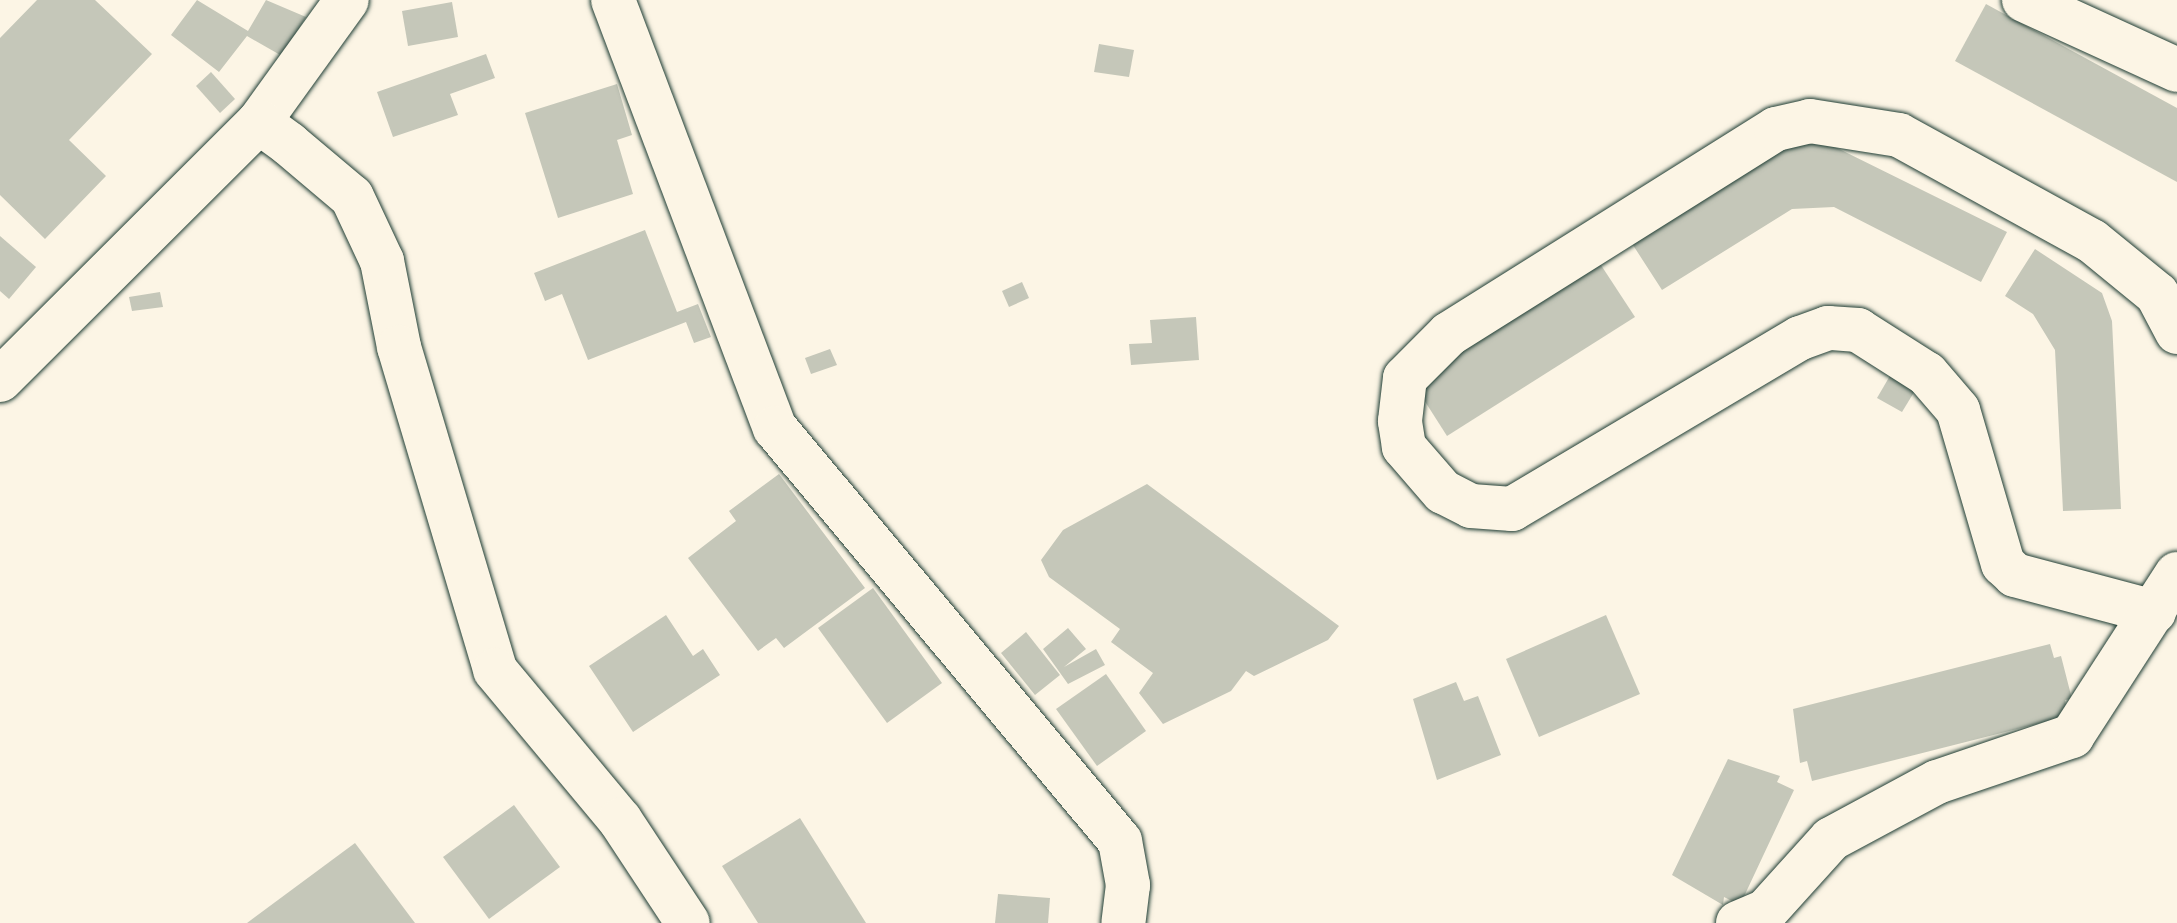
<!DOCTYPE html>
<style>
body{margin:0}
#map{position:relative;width:2177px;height:923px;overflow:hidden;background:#fcf5e5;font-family:"Indie Flower",sans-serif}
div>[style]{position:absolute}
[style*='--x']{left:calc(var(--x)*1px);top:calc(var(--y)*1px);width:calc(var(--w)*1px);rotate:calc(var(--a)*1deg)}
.building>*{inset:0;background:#c5c7b9}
.roads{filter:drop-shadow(0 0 2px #1f3d34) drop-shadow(0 0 2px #1f3d34)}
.minor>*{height:44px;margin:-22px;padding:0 22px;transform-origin:22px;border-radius:22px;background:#fcf5e5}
span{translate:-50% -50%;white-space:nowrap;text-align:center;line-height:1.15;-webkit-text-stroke:6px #fcf5e5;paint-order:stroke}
</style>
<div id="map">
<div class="building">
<i style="clip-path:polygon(37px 0,95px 0,152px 54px,69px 140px,106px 176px,45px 239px,0 195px,0 38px)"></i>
<i style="clip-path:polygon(197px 0,248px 31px,266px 0,306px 17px,282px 56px,247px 36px,219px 72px,171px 35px)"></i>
<i style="clip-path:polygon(452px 2px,458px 37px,408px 46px,402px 11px)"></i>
<i style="clip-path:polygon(1986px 4px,2177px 108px,2177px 182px,1955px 61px)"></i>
<i style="clip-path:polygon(1099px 44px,1134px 50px,1129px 77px,1094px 72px)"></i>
<i style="clip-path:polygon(486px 54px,495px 78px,450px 94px,458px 115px,393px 137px,377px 92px)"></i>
<i style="clip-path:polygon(211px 72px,235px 99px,220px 113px,196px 86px)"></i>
<i style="clip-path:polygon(617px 84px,632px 135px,617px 140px,633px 194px,558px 218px,525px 113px)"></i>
<i style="clip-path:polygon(1827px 143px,2007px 232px,1981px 282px,1834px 207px,1792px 209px,1662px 290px,1631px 242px,1790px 144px)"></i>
<i style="clip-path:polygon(645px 230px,677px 312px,698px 304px,711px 337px,694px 343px,686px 322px,588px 360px,562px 294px,545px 301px,534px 273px)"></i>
<i style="clip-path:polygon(0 236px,36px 267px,9px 299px,0 291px)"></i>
<i style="clip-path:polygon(2035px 249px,2102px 293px,2112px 321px,2121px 509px,2063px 511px,2055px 350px,2033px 314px,2005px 296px)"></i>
<i style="clip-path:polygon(1597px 259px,1635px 317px,1447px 436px,1410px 378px)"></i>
<i style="clip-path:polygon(1022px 282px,1029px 298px,1009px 307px,1002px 291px)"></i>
<i style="clip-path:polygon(160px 292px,163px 307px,132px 311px,129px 297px)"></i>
<i style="clip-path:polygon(1196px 317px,1199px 360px,1131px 365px,1129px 344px,1152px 343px,1150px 320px)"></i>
<i style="clip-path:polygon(830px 349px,837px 365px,811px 374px,805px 358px)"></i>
<i style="clip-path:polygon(1891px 374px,1916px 389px,1902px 412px,1877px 398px)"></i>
<i style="clip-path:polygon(779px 474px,865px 588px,784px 648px,776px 638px,758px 651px,688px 558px,736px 521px,729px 511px)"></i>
<i style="clip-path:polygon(1147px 484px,1339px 626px,1328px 640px,1254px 676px,1246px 671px,1231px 691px,1163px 724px,1139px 693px,1153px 673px,1111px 642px,1120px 629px,1049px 577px,1041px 560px,1063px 530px)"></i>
<i style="clip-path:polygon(873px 588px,942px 683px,887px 723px,818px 628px)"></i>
<i style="clip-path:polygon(666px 615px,693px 656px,703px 649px,720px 675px,633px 732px,589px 666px)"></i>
<i style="clip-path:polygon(1606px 615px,1640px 694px,1539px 737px,1506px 659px)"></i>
<i style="clip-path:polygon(1068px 628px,1086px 649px,1064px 667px,1096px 649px,1105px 665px,1068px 684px,1043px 649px)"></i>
<i style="clip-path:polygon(1026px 632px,1060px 675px,1035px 695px,1001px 653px)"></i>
<i style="clip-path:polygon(2050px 644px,2054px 658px,2061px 656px,2072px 699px,2065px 700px,2068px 716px,1812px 781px,1807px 761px,1800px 763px,1793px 709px)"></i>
<i style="clip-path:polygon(1106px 674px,1146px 731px,1097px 766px,1056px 709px)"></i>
<i style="clip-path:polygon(1456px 682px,1464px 701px,1478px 696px,1501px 755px,1437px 780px,1413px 699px)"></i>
<i style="clip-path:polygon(1728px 759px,1780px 776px,1777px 782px,1794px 790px,1740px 905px,1724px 897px,1723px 905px,1672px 875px)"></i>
<i style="clip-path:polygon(514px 805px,560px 867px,489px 919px,443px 857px)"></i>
<i style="clip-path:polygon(800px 818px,866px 923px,758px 923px,722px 866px)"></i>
<i style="clip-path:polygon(355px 843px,415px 923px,247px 923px)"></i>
<i style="clip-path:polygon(998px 894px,1050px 898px,1048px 923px,995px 923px)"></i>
</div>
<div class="roads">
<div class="minor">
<i style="--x:613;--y:0;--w:458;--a:69.3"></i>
<i style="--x:775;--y:428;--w:538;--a:50.13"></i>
<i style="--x:1120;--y:841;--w:45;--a:79.7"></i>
<i style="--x:1128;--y:885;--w:38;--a:97"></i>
<i style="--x:2024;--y:0;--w:168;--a:24.6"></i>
<i style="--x:259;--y:122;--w:150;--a:-54.2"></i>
<i style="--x:0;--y:380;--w:366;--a:-44.9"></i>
<i style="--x:259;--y:122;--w:37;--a:36"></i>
<i style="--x:289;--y:144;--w:82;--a:40.1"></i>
<i style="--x:352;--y:197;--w:71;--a:64.9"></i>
<i style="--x:382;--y:261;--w:88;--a:78.8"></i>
<i style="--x:399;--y:347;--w:337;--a:73.4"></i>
<i style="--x:495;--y:670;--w:195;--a:50.2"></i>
<i style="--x:620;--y:820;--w:123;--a:56.6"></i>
<i style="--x:2154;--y:612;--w:144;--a:-165.1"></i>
<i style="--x:2015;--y:575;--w:16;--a:-137"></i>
<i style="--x:2003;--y:564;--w:160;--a:-106.3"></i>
<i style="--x:1958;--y:410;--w:48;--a:-130.7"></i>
<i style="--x:1927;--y:374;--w:82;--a:-147.5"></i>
<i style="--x:1858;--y:330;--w:30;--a:-176"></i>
<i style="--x:1828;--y:328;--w:30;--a:160"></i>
<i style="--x:1800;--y:338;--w:335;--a:149.3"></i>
<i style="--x:1512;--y:509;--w:41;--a:-175.8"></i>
<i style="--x:1471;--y:506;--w:31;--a:-153"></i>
<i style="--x:1443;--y:492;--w:60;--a:-130.9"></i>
<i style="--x:1404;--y:447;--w:26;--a:-99"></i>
<i style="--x:1400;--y:421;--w:43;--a:-83.4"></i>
<i style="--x:1405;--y:378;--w:62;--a:-45"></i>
<i style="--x:1449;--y:334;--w:386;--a:-32.1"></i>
<i style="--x:1776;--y:129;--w:35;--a:-13"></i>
<i style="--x:1810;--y:121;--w:90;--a:8.9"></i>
<i style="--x:1899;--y:135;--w:220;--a:28.8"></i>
<i style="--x:2092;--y:241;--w:84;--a:39.2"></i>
<i style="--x:2157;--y:294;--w:43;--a:62.2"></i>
<i style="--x:1738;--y:923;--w:30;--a:-23"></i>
<i style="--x:1766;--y:911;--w:97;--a:-47.9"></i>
<i style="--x:1831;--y:839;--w:120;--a:-28.3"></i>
<i style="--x:1937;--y:782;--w:143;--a:-18.8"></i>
<i style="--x:2072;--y:736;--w:193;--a:-57.1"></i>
</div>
</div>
</div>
